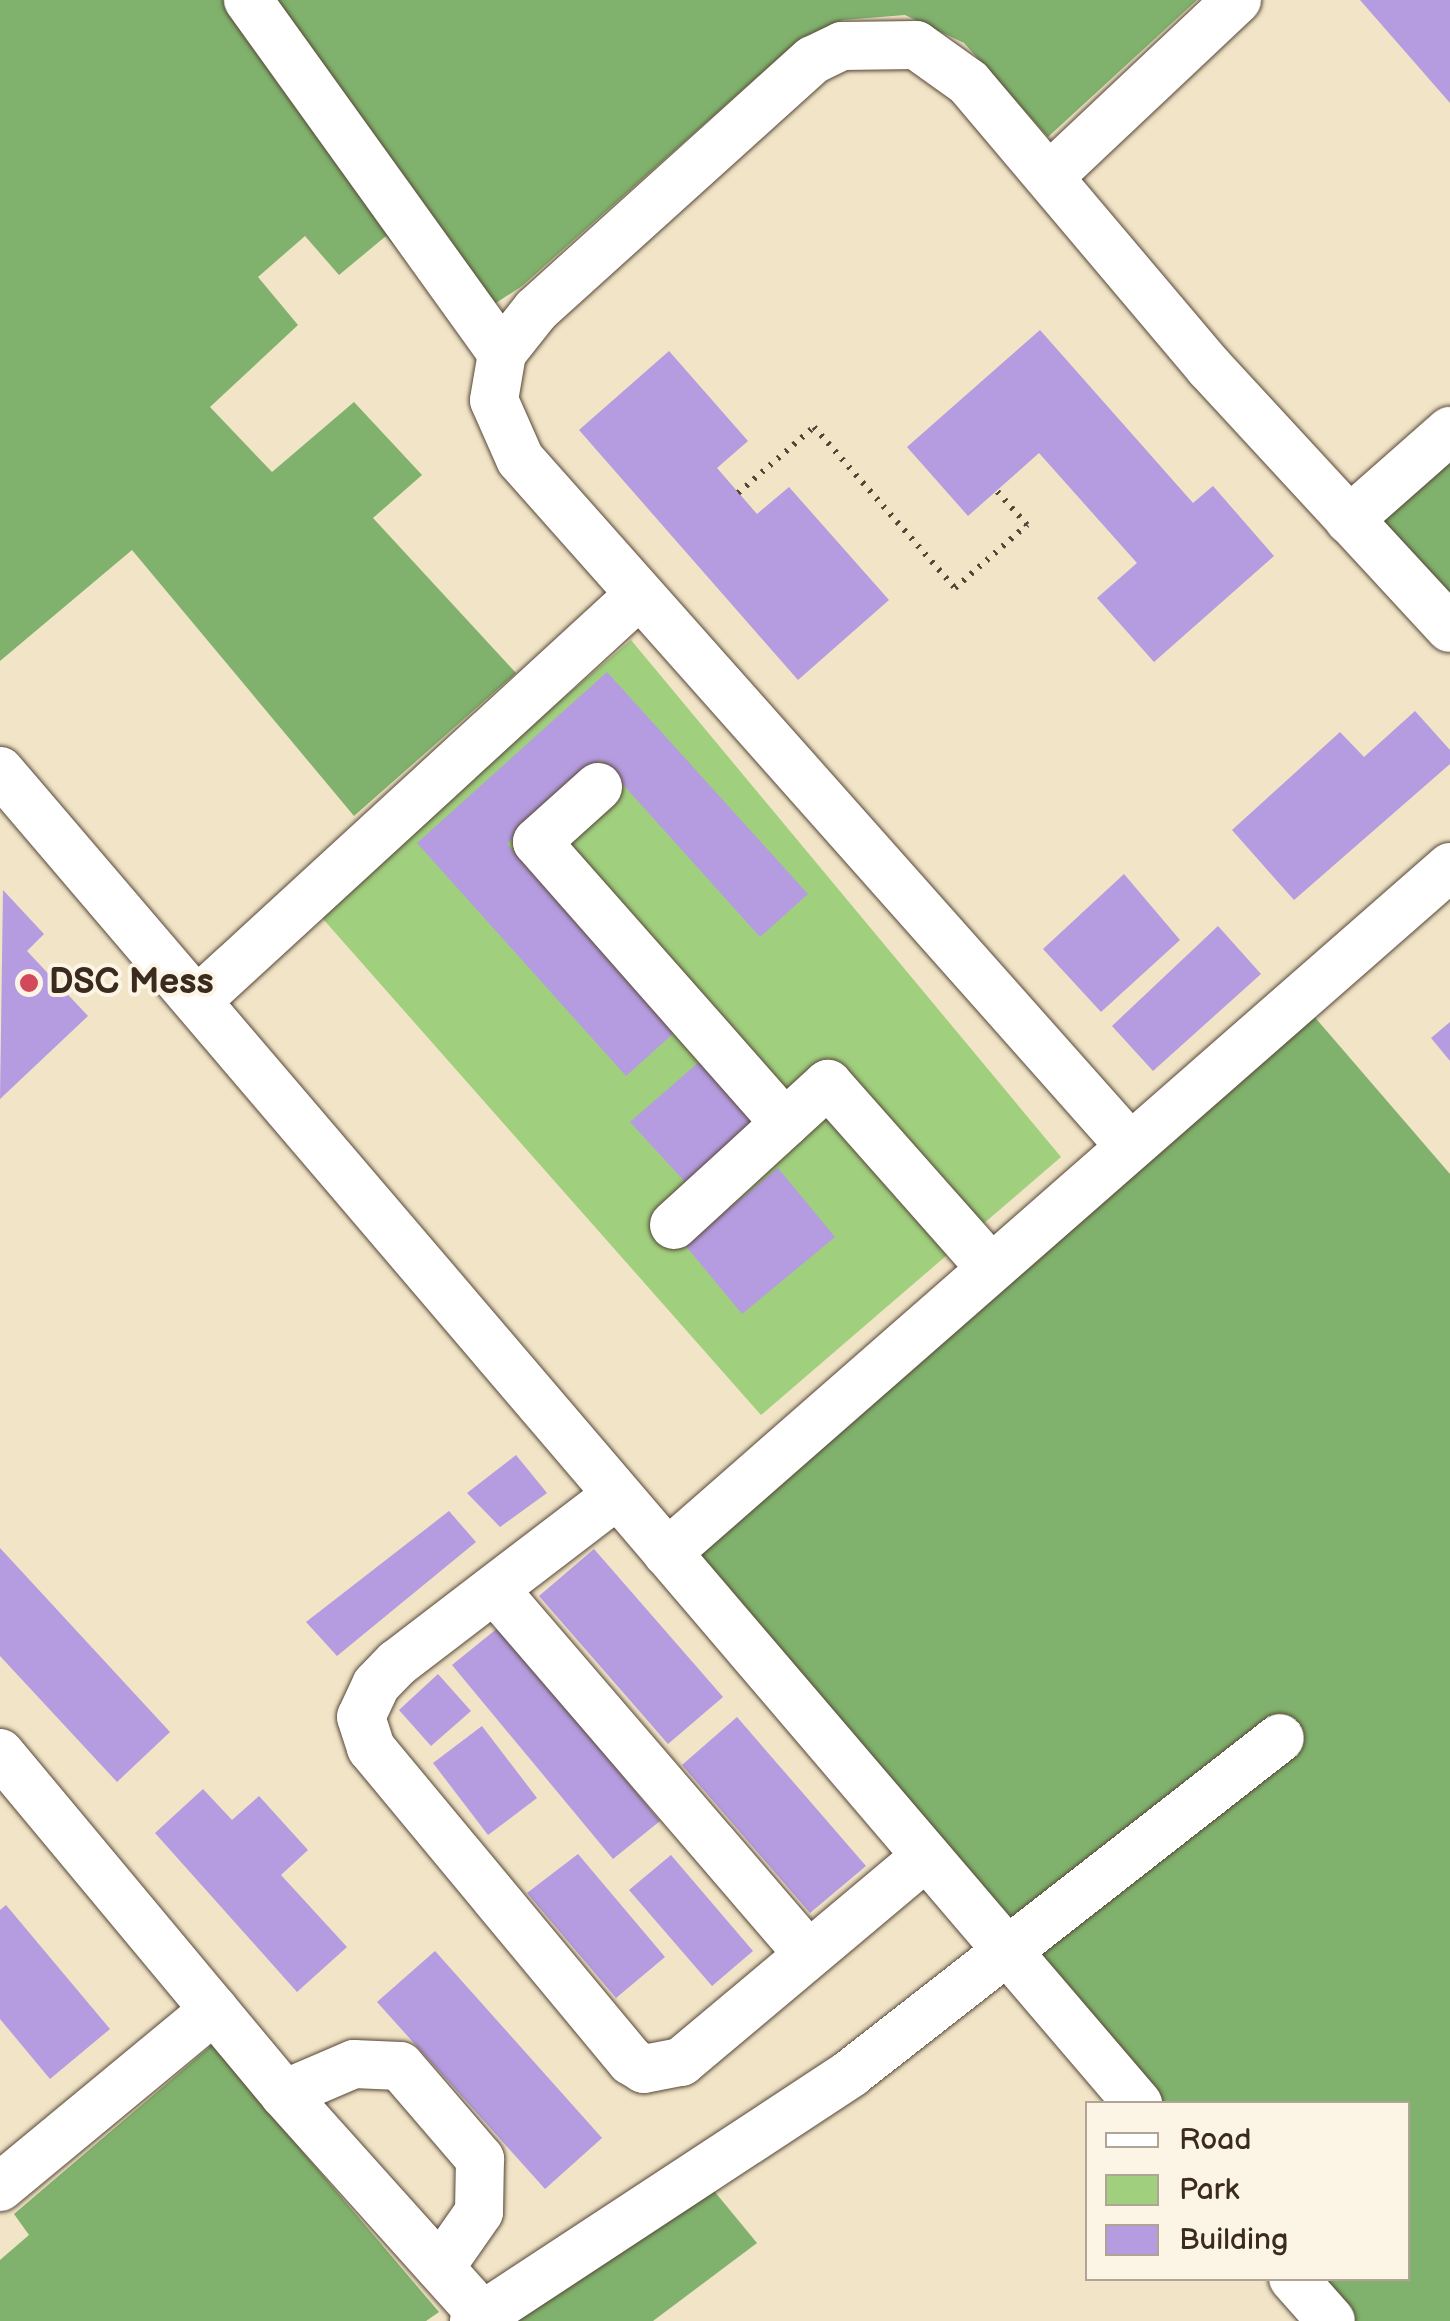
<!DOCTYPE html>
<style>
body{margin:0}
#map{position:relative;width:1450px;height:2321px;overflow:hidden;background:#f1e4c7;font-family:"Balsamiq Sans",sans-serif}
div>[style]{position:absolute}
[style*='--x']{left:calc(var(--x)*1px);top:calc(var(--y)*1px);width:calc(var(--w)*1px);rotate:calc(var(--a)*1deg)}
.green>*{inset:0;background:#a0cf7e}
.forest>*{inset:0;background:#80b26d}
.building>*{inset:0;background:#b59ce0}
.path>*{height:6px;margin-top:-3px;transform-origin:0;background:repeating-linear-gradient(90deg,#564637 0 2.5px,transparent 0 10.5px)}
.roads{filter:drop-shadow(0 0 2px #564637) drop-shadow(0 0 2px #564637)}
.minor>*{height:48px;margin:-24px;padding:0 24px;transform-origin:24px;border-radius:24px;background:#fff}
.dots>*{width:28px;height:28px;translate:-50% -50%;box-sizing:border-box;border:5px solid #fcf5e5;border-radius:50%}
span{translate:-50% -50%;white-space:nowrap;text-align:center;line-height:1.15;-webkit-text-stroke:8px #fcf5e5;paint-order:stroke}
.poi-label{font-size:35px;color:#3b2a1e;font-weight:700}
.left{translate:0 -50%;text-align:left}
.legend{position:absolute;left:1085px;top:2101px;width:325px;height:180px;box-sizing:border-box;background:#fcf5e5;border:2px solid #afa495;margin:0;padding:12px 18px;list-style:none;font-size:30px;color:#3b2a1e}
.legend li{display:flex;align-items:center;gap:20px;height:50px}
.legend b{width:50px;border:2px solid #afa495}
</style>
<div id="map">
<div class="green">
<i style="clip-path:polygon(631px 640px,1061px 1157px,761px 1415px,316px 911px)"></i>
</div>
<div class="forest">
<i style="clip-path:polygon(0 0,1197px 0,1048px 137px,964px 43px,905px 15px,843px 20px,801px 38px,522px 286px,461px 326px,386px 236px,339px 275px,305px 236px,258px 277px,298px 325px,210px 407px,272px 472px,354px 402px,422px 475px,373px 518px,516px 673px,354px 816px,132px 550px,0 661px)"></i>
<i style="clip-path:polygon(1450px 446px,1450px 615px,1363px 522px)"></i>
<i style="clip-path:polygon(1306px 1007px,1450px 1174px,1450px 2321px,1349px 2321px,1310px 2279px,1408px 2278px,1408px 2104px,1151px 2103px,679px 1555px)"></i>
<i style="clip-path:polygon(212px 2045px,439px 2312px,426px 2321px,0 2321px,0 2260px,29px 2235px,14px 2214px)"></i>
<i style="clip-path:polygon(710px 2186px,757px 2243px,653px 2321px,513px 2321px)"></i>
</div>
<div class="building">
<i style="clip-path:polygon(1360px 0,1450px 0,1450px 103px)"></i>
<i style="clip-path:polygon(1040px 330px,1193px 503px,1213px 486px,1274px 556px,1154px 662px,1097px 598px,1137px 563px,1039px 453px,968px 516px,907px 447px)"></i>
<i style="clip-path:polygon(669px 351px,748px 441px,717px 468px,757px 514px,789px 487px,889px 600px,798px 680px,579px 430px)"></i>
<i style="clip-path:polygon(607px 672px,808px 894px,760px 937px,601px 760px,507px 844px,676px 1031px,626px 1076px,417px 843px)"></i>
<i style="clip-path:polygon(1415px 711px,1450px 750px,1450px 764px,1294px 900px,1232px 830px,1340px 732px,1364px 757px)"></i>
<i style="clip-path:polygon(1124px 874px,1180px 940px,1101px 1012px,1043px 949px)"></i>
<i style="clip-path:polygon(3px 890px,44px 934px,27px 951px,88px 1016px,0 1099px)"></i>
<i style="clip-path:polygon(1218px 926px,1261px 974px,1153px 1071px,1112px 1026px)"></i>
<i style="clip-path:polygon(1450px 1022px,1450px 1061px,1431px 1038px)"></i>
<i style="clip-path:polygon(699px 1062px,756px 1121px,686px 1183px,630px 1122px)"></i>
<i style="clip-path:polygon(778px 1168px,835px 1237px,742px 1314px,685px 1245px)"></i>
<i style="clip-path:polygon(516px 1455px,547px 1493px,500px 1527px,467px 1493px)"></i>
<i style="clip-path:polygon(449px 1511px,476px 1542px,337px 1656px,306px 1622px)"></i>
<i style="clip-path:polygon(0 1548px,170px 1732px,117px 1782px,0 1656px)"></i>
<i style="clip-path:polygon(594px 1549px,723px 1697px,668px 1744px,539px 1596px)"></i>
<i style="clip-path:polygon(499px 1627px,660px 1821px,613px 1859px,452px 1665px)"></i>
<i style="clip-path:polygon(438px 1674px,471px 1711px,431px 1746px,399px 1710px)"></i>
<i style="clip-path:polygon(737px 1717px,866px 1866px,810px 1913px,682px 1765px)"></i>
<i style="clip-path:polygon(482px 1726px,537px 1798px,488px 1835px,433px 1763px)"></i>
<i style="clip-path:polygon(203px 1789px,232px 1820px,259px 1796px,308px 1850px,281px 1875px,347px 1947px,297px 1992px,155px 1833px)"></i>
<i style="clip-path:polygon(578px 1854px,665px 1957px,616px 1998px,527px 1893px)"></i>
<i style="clip-path:polygon(671px 1855px,753px 1951px,712px 1986px,629px 1890px)"></i>
<i style="clip-path:polygon(6px 1905px,110px 2029px,50px 2079px,0 2019px,0 1910px)"></i>
<i style="clip-path:polygon(435px 1951px,602px 2138px,545px 2189px,377px 2002px)"></i>
</div>
<div class="path">
<i style="--x:738;--y:493;--w:101;--a:-41"></i>
<i style="--x:814;--y:427;--w:214;--a:48.8"></i>
<i style="--x:955;--y:588;--w:96;--a:-41.2"></i>
<i style="--x:1027;--y:525;--w:45;--a:-131.4"></i>
</div>
<div class="roads">
<div class="minor">
<i style="--x:248;--y:0;--w:435;--a:54.3"></i>
<i style="--x:1050;--y:176;--w:257;--a:-43.3"></i>
<i style="--x:1349;--y:520;--w:135;--a:-41.4"></i>
<i style="--x:0;--y:771;--w:1753;--a:49.51"></i>
<i style="--x:598;--y:787;--w:82;--a:138"></i>
<i style="--x:537;--y:842;--w:375;--a:48.6"></i>
<i style="--x:199;--y:999;--w:597;--a:-42.56"></i>
<i style="--x:1129;--y:1145;--w:917;--a:-131.6"></i>
<i style="--x:520;--y:459;--w:64;--a:-113.8"></i>
<i style="--x:494;--y:400;--w:48;--a:-80.3"></i>
<i style="--x:502;--y:353;--w:55;--a:-51.7"></i>
<i style="--x:536;--y:310;--w:373;--a:-42.1"></i>
<i style="--x:813;--y:60;--w:32;--a:-26"></i>
<i style="--x:842;--y:46;--w:74;--a:-0.8"></i>
<i style="--x:916;--y:45;--w:65;--a:35.6"></i>
<i style="--x:969;--y:83;--w:372;--a:49.8"></i>
<i style="--x:1209;--y:367;--w:355;--a:47.3"></i>
<i style="--x:674;--y:1225;--w:209;--a:-42.5"></i>
<i style="--x:828;--y:1084;--w:244;--a:48.5"></i>
<i style="--x:617;--y:1495;--w:277;--a:142.6"></i>
<i style="--x:397;--y:1663;--w:30;--a:134"></i>
<i style="--x:376;--y:1685;--w:35;--a:115"></i>
<i style="--x:361;--y:1717;--w:33;--a:72"></i>
<i style="--x:371;--y:1748;--w:407;--a:50.3"></i>
<i style="--x:631;--y:2061;--w:15;--a:32"></i>
<i style="--x:644;--y:2069;--w:38;--a:-11"></i>
<i style="--x:681;--y:2062;--w:317;--a:-40"></i>
<i style="--x:667;--y:1553;--w:1041;--a:-41.22"></i>
<i style="--x:495;--y:1590;--w:477;--a:49.3"></i>
<i style="--x:0;--y:1753;--w:444;--a:50.2"></i>
<i style="--x:284;--y:2094;--w:297;--a:48.1"></i>
<i style="--x:284;--y:2094;--w:76;--a:-23.2"></i>
<i style="--x:354;--y:2064;--w:46;--a:2.5"></i>
<i style="--x:400;--y:2066;--w:123;--a:49.3"></i>
<i style="--x:480;--y:2159;--w:53;--a:91.1"></i>
<i style="--x:479;--y:2212;--w:68;--a:124.9"></i>
<i style="--x:0;--y:2187;--w:278;--a:-39.6"></i>
<i style="--x:1293;--y:2278;--w:57;--a:48.5"></i>
<i style="--x:474;--y:2321;--w:451;--a:-33.3"></i>
<i style="--x:851;--y:2073;--w:544;--a:-37.99"></i>
</div>
</div>
<div class="dots">
<i style="left:29px;top:983px;background:#d1495b"></i>
</div>
<div class="poi-label">
<span class="left" style="left:49px;top:983px">DSC Mess</span>
</div>
<ul class="legend">
<li><b style="height:12px;background:#fff"></b>Road</li>
<li><b style="height:28px;background:#a0cf7e"></b>Park</li>
<li><b style="height:28px;background:#b59ce0"></b>Building</li>
</ul>
</div>
